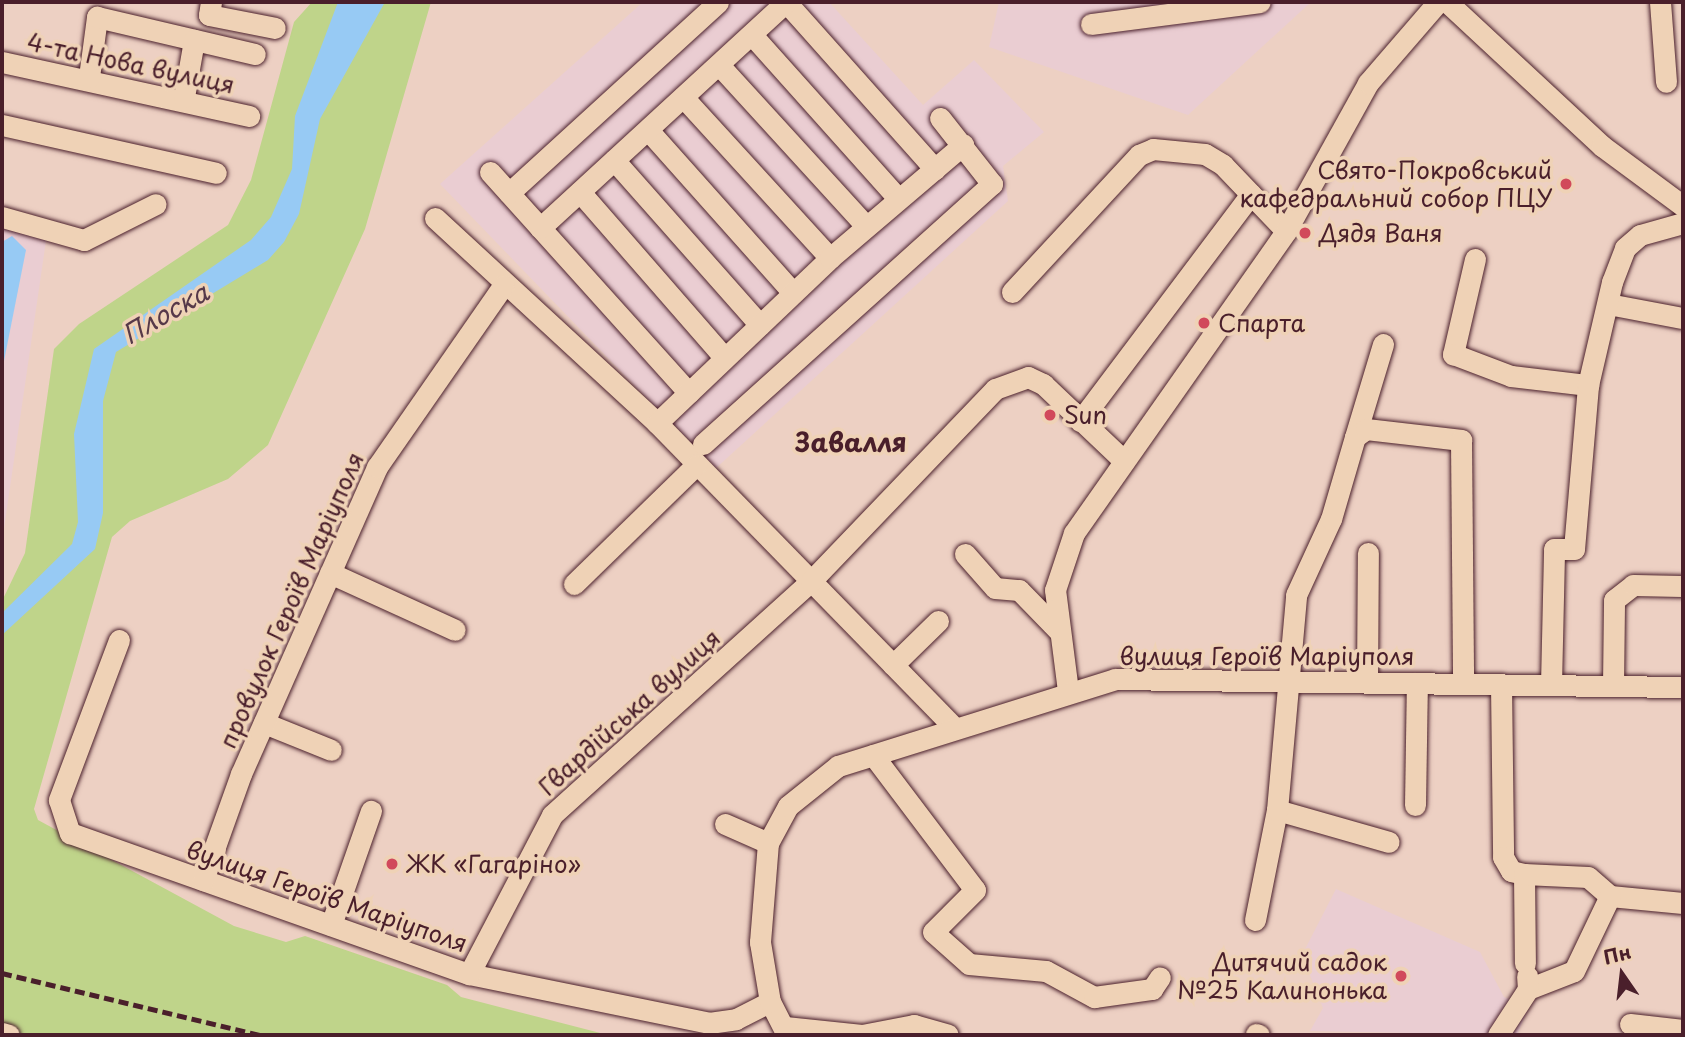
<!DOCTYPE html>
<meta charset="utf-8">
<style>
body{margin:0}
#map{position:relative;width:1685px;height:1037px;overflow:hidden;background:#edd0c3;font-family:"Playpen Sans",sans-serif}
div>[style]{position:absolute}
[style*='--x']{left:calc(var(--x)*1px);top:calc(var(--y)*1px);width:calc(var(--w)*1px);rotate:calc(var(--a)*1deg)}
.built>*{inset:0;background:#eacdd2}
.green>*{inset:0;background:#bfd48a}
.water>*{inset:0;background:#97caf4}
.roads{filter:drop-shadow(0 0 2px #4a1f2b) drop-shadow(0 0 2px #4a1f2b)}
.minor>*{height:21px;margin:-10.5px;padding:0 10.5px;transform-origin:10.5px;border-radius:10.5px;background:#efd2b6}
.rail>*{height:4.5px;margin-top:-2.25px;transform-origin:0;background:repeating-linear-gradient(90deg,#4a1f2b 0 10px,transparent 0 15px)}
.dots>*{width:19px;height:19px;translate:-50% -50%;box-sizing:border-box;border:4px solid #efd2b6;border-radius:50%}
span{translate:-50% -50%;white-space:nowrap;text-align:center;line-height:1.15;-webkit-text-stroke:7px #efd2b6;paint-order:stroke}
.street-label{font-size:24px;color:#4a1f2b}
.poi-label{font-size:24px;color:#4a1f2b}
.right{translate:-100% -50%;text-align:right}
.left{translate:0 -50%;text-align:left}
.water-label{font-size:26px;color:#563949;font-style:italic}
.neighbourhood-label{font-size:26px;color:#4a1f2b;font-weight:700}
.frame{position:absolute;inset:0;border:4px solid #4a1f2b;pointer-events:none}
.north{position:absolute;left:1587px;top:939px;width:70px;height:70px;-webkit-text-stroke:5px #efd2b6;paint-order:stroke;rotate:346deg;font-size:19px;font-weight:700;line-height:28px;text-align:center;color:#4a1f2b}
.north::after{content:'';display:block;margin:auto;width:24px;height:32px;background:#4a1f2b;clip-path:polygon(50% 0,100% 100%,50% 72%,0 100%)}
</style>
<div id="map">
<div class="built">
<i style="clip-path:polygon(643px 2px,829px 2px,923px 105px,974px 60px,1044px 132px,1003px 166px,1008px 201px,715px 469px,440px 184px)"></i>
<i style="clip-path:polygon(999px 2px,1311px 2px,1188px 115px,989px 47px)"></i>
<i style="clip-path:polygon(2px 227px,47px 234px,2px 542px)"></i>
<i style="clip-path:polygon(1336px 889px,1480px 952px,1504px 997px,1529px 1007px,1517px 1035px,1310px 1031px,1323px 1008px,1302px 955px)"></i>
</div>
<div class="green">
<i style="clip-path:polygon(312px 2px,431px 2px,365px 229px,268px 445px,228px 479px,130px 521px,112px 537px,34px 809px,38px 820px,234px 926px,286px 942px,305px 936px,447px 985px,461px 997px,608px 1035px,9px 1035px,2px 1033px,2px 601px,25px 553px,54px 349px,79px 324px,228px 225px,251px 180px,294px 22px)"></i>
</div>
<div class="water">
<i style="clip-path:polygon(338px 2px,385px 2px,320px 119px,299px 214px,284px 242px,268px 260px,116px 352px,103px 401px,103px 513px,95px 549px,2px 635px,2px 613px,72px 544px,78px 522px,74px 434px,94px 349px,251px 240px,271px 217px,292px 169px,295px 116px)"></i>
<i style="clip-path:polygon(12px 236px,26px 250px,2px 371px,2px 242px)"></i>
</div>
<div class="roads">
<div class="minor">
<i style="--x:211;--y:2;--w:13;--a:99"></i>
<i style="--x:209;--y:15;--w:67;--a:11.1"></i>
<i style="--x:786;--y:2;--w:224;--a:48.3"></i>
<i style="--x:1447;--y:2;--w:212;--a:42.9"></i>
<i style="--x:1602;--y:146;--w:101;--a:36.5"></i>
<i style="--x:1660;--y:2;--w:80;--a:85.7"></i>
<i style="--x:1091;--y:24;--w:170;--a:-7.4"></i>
<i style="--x:752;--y:35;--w:217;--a:48.2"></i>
<i style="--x:2;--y:62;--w:253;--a:12.3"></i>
<i style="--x:719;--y:65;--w:218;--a:47.6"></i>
<i style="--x:89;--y:77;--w:61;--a:-82.4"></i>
<i style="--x:97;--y:17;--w:162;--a:13.2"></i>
<i style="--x:184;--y:97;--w:58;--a:-80"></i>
<i style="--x:683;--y:97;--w:218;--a:47.6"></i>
<i style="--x:2;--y:125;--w:219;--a:12.6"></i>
<i style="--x:648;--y:130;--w:218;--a:48.3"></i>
<i style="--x:614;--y:160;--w:220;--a:48.5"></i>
<i style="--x:490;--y:172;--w:297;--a:48"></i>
<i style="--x:580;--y:192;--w:220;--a:48.9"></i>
<i style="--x:509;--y:193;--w:283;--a:-42.4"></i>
<i style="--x:2;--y:217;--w:85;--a:15.7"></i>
<i style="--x:84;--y:240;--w:80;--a:-26.6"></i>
<i style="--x:435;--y:218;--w:302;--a:42.7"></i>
<i style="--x:657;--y:423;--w:422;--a:45.7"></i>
<i style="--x:540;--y:228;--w:334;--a:-42.6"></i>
<i style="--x:1475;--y:259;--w:98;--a:103"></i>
<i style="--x:1453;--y:354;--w:62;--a:20.8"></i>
<i style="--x:1511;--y:376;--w:78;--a:6.7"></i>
<i style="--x:1012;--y:292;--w:187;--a:-47.2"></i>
<i style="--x:1139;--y:155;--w:15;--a:-23"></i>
<i style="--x:1153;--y:149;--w:52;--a:5.5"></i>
<i style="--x:1205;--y:154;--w:21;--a:31"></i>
<i style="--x:1223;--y:165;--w:91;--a:46.3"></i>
<i style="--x:1608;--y:304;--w:75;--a:10.7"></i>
<i style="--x:1080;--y:421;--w:284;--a:-53"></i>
<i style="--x:657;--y:423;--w:239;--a:-43.6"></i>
<i style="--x:830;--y:258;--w:175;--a:-40.4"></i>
<i style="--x:1355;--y:437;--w:97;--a:-73.2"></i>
<i style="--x:703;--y:444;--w:389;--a:-42"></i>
<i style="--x:992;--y:184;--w:84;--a:-128.2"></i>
<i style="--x:965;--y:554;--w:45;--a:48.6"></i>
<i style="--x:995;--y:588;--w:24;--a:5"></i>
<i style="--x:1019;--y:590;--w:57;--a:45.7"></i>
<i style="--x:330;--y:573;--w:137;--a:24.5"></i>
<i style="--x:574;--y:584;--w:170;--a:-44.3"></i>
<i style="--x:119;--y:640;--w:171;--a:110.6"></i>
<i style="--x:59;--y:800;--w:35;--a:72"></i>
<i style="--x:70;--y:833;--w:423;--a:19.5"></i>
<i style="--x:469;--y:974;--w:245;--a:11.5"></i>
<i style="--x:709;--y:1023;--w:27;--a:-8"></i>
<i style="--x:736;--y:1019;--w:38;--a:-27"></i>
<i style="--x:893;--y:665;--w:63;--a:-44.4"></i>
<i style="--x:1367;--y:682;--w:129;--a:-89.6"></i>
<i style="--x:1501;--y:684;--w:173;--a:89.3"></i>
<i style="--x:1503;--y:857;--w:16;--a:60"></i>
<i style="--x:1511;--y:871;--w:13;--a:13"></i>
<i style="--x:1524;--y:874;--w:89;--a:89.4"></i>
<i style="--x:1551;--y:685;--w:136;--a:-88.7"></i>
<i style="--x:1554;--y:549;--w:20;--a:0"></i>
<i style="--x:1574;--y:549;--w:165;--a:-85.1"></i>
<i style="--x:1588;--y:385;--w:106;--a:-76.9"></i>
<i style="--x:1612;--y:282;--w:36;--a:-69"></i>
<i style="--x:1625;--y:248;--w:20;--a:-41"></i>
<i style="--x:1640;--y:235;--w:45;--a:-15.6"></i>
<i style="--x:1613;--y:686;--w:86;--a:-89.3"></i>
<i style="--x:1614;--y:600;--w:24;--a:-38"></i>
<i style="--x:1633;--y:585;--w:50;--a:1.1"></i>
<i style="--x:1068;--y:691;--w:102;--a:-97.3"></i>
<i style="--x:1055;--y:590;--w:60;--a:-71.6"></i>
<i style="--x:1074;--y:533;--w:369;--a:-54.9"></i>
<i style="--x:1286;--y:231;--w:169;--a:-61"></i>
<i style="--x:1368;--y:83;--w:107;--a:-49.2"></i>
<i style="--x:264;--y:723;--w:72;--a:21.9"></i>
<i style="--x:873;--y:755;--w:169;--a:52.9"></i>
<i style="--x:975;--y:890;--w:59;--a:135"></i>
<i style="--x:933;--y:932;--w:48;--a:41.6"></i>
<i style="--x:969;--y:964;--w:77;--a:5.2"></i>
<i style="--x:1046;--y:971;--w:55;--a:28.4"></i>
<i style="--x:1094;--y:997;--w:59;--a:-7.9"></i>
<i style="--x:1152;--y:989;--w:14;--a:-56"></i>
<i style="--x:1415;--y:805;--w:122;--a:-89.1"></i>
<i style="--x:1277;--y:810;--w:116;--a:15.9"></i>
<i style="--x:725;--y:824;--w:47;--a:23.8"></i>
<i style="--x:1524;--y:874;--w:64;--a:2.7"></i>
<i style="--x:1588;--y:877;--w:29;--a:41"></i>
<i style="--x:203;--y:880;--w:113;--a:-70.3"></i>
<i style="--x:241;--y:774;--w:336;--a:-66.1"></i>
<i style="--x:377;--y:467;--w:221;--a:-55.2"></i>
<i style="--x:1610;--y:896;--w:73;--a:5.5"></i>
<i style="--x:1255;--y:920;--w:112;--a:-78.7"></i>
<i style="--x:1277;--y:810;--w:216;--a:-84.9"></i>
<i style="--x:1296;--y:595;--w:84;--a:-65.3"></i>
<i style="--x:1331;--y:519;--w:85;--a:-73.7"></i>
<i style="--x:1355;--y:437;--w:14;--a:-36"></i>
<i style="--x:1366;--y:429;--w:96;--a:6.6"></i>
<i style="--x:1461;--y:440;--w:244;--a:89.5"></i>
<i style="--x:331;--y:925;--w:121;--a:-70.7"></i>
<i style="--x:469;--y:974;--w:179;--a:-62.4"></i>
<i style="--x:552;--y:815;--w:349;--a:-42.1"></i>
<i style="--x:811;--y:581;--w:266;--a:-46.2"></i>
<i style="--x:995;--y:389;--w:35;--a:-20"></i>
<i style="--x:1028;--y:377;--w:17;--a:25"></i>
<i style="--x:1043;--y:384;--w:112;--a:43.5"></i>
<i style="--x:1528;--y:989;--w:49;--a:-21.4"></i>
<i style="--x:1574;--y:971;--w:83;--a:-64.4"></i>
<i style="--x:1630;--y:1024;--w:53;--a:6.5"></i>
<i style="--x:785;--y:1027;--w:77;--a:5.9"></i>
<i style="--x:862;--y:1035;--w:53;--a:-10.9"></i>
<i style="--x:914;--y:1025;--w:35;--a:16"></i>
<i style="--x:2;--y:1033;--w:7;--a:16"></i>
<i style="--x:1256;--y:1034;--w:3;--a:18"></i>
<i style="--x:787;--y:1035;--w:37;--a:-117"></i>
<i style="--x:770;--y:1002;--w:61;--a:-99.5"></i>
<i style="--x:760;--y:942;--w:99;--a:-85.4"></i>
<i style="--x:768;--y:843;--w:42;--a:-61.6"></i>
<i style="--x:788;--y:806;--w:64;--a:-38.7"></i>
<i style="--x:838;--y:766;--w:290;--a:-17.4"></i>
<i style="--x:1115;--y:679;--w:568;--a:0.81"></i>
<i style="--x:1498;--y:1035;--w:55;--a:-56.9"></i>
<i style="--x:1528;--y:989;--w:13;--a:-94"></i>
</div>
</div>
<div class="rail">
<i style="--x:2;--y:973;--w:266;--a:13.5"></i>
</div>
<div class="dots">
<i style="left:1566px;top:184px;background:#d1495b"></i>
<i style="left:1305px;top:233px;background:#d1495b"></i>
<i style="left:1204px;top:323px;background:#d1495b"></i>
<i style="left:1050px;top:415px;background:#d1495b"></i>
<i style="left:392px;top:864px;background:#d1495b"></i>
<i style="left:1401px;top:976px;background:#d1495b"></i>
</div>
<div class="street-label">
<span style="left:131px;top:63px;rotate:12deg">4-та Нова вулиця</span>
<span style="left:291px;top:600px;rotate:-66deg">провулок Героїв Маріуполя</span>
<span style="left:1267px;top:656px">вулиця Героїв Маріуполя</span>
<span style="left:629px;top:712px;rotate:-42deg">Гвардійська вулиця</span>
<span style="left:327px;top:896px;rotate:19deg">вулиця Героїв Маріуполя</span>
</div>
<div class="poi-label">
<span class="right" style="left:1552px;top:184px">Свято-Покровський<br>кафедральний собор ПЦУ</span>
<span class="left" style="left:1319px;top:233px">Дядя Ваня</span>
<span class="left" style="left:1218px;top:323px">Спарта</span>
<span class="left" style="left:1064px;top:415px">Sun</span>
<span class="left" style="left:406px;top:864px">ЖК «Гагаріно»</span>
<span class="right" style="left:1387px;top:976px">Дитячий садок<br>№25 Калинонька</span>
</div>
<div class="water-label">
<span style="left:165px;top:313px;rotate:-30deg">Плоска</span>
</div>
<div class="neighbourhood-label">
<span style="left:851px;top:442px">Завалля</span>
</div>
<div class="frame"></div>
<div class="north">Пн</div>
</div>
